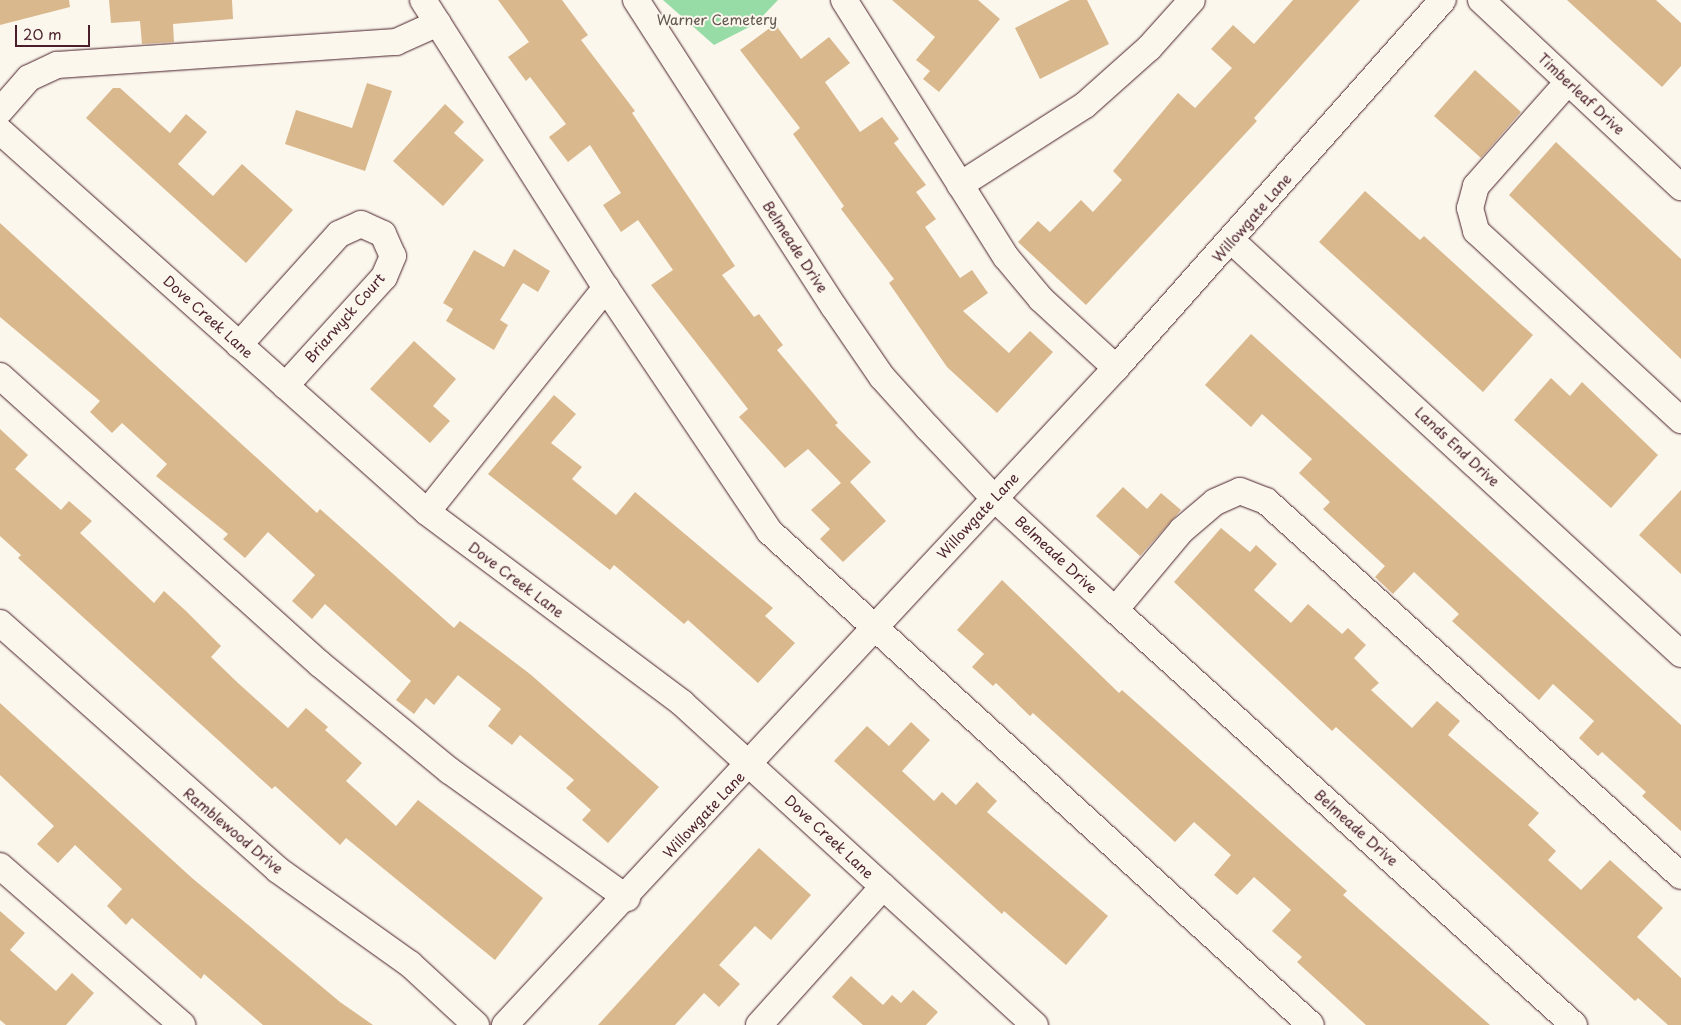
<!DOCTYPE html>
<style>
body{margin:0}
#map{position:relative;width:1681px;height:1025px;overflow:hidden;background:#fbf7ec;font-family:"Playpen Sans",sans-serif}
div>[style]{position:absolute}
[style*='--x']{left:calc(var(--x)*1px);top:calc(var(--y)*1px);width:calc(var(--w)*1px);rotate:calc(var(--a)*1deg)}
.green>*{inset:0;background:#97dba7}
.building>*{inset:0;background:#dab88d}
.roads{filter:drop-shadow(0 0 1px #4a1f2b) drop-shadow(0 0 1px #4a1f2b)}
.minor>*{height:26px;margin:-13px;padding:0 13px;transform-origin:13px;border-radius:13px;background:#fbf7ec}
span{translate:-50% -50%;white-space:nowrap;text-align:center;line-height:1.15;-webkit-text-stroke:4px #fbf7ec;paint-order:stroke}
.park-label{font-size:14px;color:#615750}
.street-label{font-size:14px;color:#4a1f2b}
.scale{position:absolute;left:15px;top:25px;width:75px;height:22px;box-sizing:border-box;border:2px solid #4a1f2b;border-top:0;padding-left:6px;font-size:15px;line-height:18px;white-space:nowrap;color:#4a1f2b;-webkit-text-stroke:4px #fbf7ec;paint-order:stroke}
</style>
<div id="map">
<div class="green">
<i style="clip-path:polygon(663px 0,778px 0,755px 24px,714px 45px)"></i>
</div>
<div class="building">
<i style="clip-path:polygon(0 0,69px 0,70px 7px,0 25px)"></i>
<i style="clip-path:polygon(109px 0,232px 0,233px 19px,173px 24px,174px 42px,142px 44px,140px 21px,111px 23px)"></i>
<i style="clip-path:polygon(498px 0,562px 0,588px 35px,581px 40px,635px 111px,632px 113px,735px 266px,722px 275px,754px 317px,759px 314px,783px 345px,777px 350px,838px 423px,835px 425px,871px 462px,850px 482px,886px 521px,843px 562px,820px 539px,830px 529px,811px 510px,841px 483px,808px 449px,785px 468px,739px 417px,748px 409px,651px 285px,673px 270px,638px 220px,621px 232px,603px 205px,621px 193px,590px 145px,568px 162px,549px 137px,566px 124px,530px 77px,526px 81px,508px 57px,529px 42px)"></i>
<i style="clip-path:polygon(892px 0,978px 0,1000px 19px,939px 92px,923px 79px,930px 71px,916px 60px,935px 37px)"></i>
<i style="clip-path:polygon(1070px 0,1087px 0,1109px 44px,1040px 79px,1015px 28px)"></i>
<i style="clip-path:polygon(1293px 0,1360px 0,1254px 118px,1257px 121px,1086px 305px,1018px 242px,1038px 221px,1050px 232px,1081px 200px,1093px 212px,1122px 180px,1113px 171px,1178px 93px,1195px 108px,1232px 68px,1211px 49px,1233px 25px,1254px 44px)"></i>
<i style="clip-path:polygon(1567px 0,1656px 0,1681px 23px,1681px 66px,1662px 87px)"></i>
<i style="clip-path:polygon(775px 24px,801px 59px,829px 37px,850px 63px,825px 82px,860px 132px,882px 117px,899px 139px,894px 143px,926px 185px,916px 192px,936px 219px,925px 227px,960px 278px,972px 270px,988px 293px,963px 311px,1009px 353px,1030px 331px,1053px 352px,997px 413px,947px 367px,889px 283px,894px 279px,841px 209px,844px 206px,793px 134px,800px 128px,740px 50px)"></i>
<i style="clip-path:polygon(1475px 70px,1521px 112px,1481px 158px,1434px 116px)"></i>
<i style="clip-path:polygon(367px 83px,392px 91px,365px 171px,285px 144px,296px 110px,352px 128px)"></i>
<i style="clip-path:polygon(113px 88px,120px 88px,170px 133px,186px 114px,207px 132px,178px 164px,213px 196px,242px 164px,293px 210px,246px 263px,86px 118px)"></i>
<i style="clip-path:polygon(445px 104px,464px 122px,454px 133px,484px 160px,443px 206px,393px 161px)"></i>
<i style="clip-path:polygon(1556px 142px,1681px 259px,1681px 359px,1509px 195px)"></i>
<i style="clip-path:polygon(1365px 191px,1420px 240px,1424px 236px,1533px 335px,1483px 392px,1319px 242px)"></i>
<i style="clip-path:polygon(0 223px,317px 513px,320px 509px,454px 628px,460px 621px,530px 674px,659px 787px,608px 843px,582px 820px,591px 810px,566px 788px,574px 780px,520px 735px,512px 745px,488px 726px,501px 709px,458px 675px,434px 705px,426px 698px,414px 714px,396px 700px,411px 681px,325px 604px,312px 619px,292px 601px,315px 575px,268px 532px,245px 558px,223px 539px,228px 534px,156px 476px,167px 464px,122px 423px,112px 433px,90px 412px,100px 401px,0 317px)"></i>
<i style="clip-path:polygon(514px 249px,550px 271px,538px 292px,523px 283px,500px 320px,508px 325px,494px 350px,446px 321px,453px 309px,443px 303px,474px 250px,504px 267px)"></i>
<i style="clip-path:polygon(1251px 334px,1681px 725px,1681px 831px,1642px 796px,1646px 792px,1602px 752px,1598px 756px,1579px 738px,1594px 721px,1553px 684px,1539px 700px,1452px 621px,1459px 614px,1414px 572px,1393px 594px,1375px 577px,1385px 566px,1323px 509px,1330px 502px,1299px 473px,1312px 459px,1262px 414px,1251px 427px,1205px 385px)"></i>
<i style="clip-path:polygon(414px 341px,456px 379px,433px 406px,450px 421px,430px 443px,370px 389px)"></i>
<i style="clip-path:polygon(1551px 378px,1570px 396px,1582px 382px,1658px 455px,1611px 508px,1514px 420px)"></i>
<i style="clip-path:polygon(554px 395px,576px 414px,551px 443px,582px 467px,572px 479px,616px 515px,635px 492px,773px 608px,765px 616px,795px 643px,758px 683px,688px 620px,684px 624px,614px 565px,610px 570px,488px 474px)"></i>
<i style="clip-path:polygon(0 429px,28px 455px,15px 469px,61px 510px,69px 501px,92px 521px,80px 533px,154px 603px,164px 591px,186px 611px,221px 646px,211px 657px,238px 683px,288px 728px,306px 708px,328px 727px,325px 730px,362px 763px,346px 781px,396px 826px,418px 800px,543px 898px,495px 960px,346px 838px,340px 845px,275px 786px,272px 789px,18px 558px,21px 555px,0 536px)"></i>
<i style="clip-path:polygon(1123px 487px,1147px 509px,1161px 493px,1181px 510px,1140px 556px,1096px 516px)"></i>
<i style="clip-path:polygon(1681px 490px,1681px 574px,1639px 535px)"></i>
<i style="clip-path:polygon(1221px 528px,1250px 552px,1256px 545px,1277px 564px,1254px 590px,1291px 623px,1308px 604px,1342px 634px,1348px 628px,1366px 645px,1354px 658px,1379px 683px,1371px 690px,1412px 728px,1437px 701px,1460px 721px,1448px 735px,1539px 813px,1528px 825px,1556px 851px,1548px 860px,1581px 890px,1610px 860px,1663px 908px,1637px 937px,1681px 978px,1681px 1025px,1668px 1025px,1638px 998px,1635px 1001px,1336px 727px,1332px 731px,1174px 582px)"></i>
<i style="clip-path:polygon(1002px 580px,1119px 693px,1122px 690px,1240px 795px,1347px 891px,1343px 895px,1490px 1025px,1366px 1025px,1297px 962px,1302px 957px,1272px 931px,1291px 910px,1254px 877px,1237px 895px,1214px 875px,1231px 855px,1194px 822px,1175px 842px,1033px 713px,1030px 716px,996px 683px,993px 686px,972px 667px,984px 654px,957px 630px)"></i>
<i style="clip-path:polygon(0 703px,192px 878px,340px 1002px,373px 1025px,263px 1025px,204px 974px,201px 979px,132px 918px,126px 925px,107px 906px,122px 889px,75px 845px,58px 863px,37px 844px,54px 826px,0 775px)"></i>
<i style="clip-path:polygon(911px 722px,930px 740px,902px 771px,934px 801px,942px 792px,956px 805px,977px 782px,997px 801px,987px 812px,1108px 916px,1066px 965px,1004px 911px,1002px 914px,834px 761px,867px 726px,889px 746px)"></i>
<i style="clip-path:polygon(759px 848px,811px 895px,771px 940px,755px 926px,719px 965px,740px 984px,719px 1007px,704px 993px,675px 1025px,598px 1025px)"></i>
<i style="clip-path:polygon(0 911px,25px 933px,10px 950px,56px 991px,72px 973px,94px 993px,66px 1025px,6px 1025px,0 1020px)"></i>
<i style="clip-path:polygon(851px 976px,883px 1005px,892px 995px,901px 1003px,913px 990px,938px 1012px,926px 1025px,863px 1025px,832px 997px)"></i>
</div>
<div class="roads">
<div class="minor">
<i style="--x:423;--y:0;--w:341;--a:57.6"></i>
<i style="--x:606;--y:288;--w:293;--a:56.1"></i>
<i style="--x:769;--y:531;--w:733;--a:42.35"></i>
<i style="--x:636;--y:0;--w:365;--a:57.2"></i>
<i style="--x:834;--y:307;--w:85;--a:55.6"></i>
<i style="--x:882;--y:377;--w:69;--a:48"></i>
<i style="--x:928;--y:428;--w:96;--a:46.7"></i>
<i style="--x:994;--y:498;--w:165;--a:42.8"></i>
<i style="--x:1115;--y:610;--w:619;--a:42.12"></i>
<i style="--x:844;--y:0;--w:304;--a:57.8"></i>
<i style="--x:1006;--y:257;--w:55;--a:50.2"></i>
<i style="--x:1041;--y:299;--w:102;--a:42.6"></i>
<i style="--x:1481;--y:0;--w:274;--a:43.1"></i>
<i style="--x:1568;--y:82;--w:139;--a:131.5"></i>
<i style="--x:1476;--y:186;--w:23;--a:105"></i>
<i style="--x:1470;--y:208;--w:24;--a:75"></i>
<i style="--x:1476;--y:231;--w:279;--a:42.7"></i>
<i style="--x:0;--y:111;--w:44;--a:-48.7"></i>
<i style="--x:29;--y:78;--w:31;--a:-25"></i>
<i style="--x:57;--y:65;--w:340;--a:-3.9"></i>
<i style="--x:396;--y:42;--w:46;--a:-24.3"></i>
<i style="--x:0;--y:131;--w:572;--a:41.74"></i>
<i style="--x:427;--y:512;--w:319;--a:36.8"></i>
<i style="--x:682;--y:703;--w:478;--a:42.4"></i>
<i style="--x:960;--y:185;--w:148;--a:-32.6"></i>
<i style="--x:1085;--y:105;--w:86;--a:-41.7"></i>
<i style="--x:1149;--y:48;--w:64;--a:-48.1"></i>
<i style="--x:1232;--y:241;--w:610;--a:42.61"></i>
<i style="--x:239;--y:345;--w:149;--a:-48"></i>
<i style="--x:339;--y:234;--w:24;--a:-24"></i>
<i style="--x:361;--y:224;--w:24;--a:24"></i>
<i style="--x:383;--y:234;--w:24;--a:66"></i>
<i style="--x:393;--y:256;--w:23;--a:113"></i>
<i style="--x:384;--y:277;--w:147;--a:132.2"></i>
<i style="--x:0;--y:376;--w:431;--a:42"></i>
<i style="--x:320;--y:664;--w:168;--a:39.5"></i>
<i style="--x:450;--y:771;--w:218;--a:35.7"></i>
<i style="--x:427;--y:512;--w:287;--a:-51.4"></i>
<i style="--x:1115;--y:610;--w:104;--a:-50.1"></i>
<i style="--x:1182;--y:530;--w:43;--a:-40.3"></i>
<i style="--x:1215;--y:502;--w:27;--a:-24"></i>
<i style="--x:1240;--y:491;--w:28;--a:21"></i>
<i style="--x:1266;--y:501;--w:559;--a:42.1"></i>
<i style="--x:0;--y:623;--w:372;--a:41.6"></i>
<i style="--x:278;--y:870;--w:162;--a:35.5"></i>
<i style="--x:410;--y:964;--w:90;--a:42.7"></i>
<i style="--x:0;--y:866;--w:242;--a:41.1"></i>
<i style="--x:505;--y:1025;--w:897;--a:-47.08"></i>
<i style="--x:1116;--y:368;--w:492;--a:-48.4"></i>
<i style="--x:759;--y:1025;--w:186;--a:-48.1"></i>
</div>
</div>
<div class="park-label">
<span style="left:717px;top:20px">Warner Cemetery</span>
</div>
<div class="street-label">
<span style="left:1581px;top:94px;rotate:43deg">Timberleaf Drive</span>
<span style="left:1252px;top:218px;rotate:-49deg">Willowgate Lane</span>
<span style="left:795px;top:247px;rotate:57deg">Belmeade Drive</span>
<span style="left:208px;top:317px;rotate:42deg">Dove Creek Lane</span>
<span style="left:345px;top:318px;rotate:-49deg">Briarwyck Court</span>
<span style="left:1457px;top:447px;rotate:43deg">Lands End Drive</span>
<span style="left:978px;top:516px;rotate:-47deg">Willowgate Lane</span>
<span style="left:1056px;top:555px;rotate:43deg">Belmeade Drive</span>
<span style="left:516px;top:580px;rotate:37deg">Dove Creek Lane</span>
<span style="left:704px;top:815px;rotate:-47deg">Willowgate Lane</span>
<span style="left:1356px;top:828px;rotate:42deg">Belmeade Drive</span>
<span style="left:233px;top:831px;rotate:40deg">Ramblewood Drive</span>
<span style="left:829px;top:837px;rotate:43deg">Dove Creek Lane</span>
</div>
<div class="scale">20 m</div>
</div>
